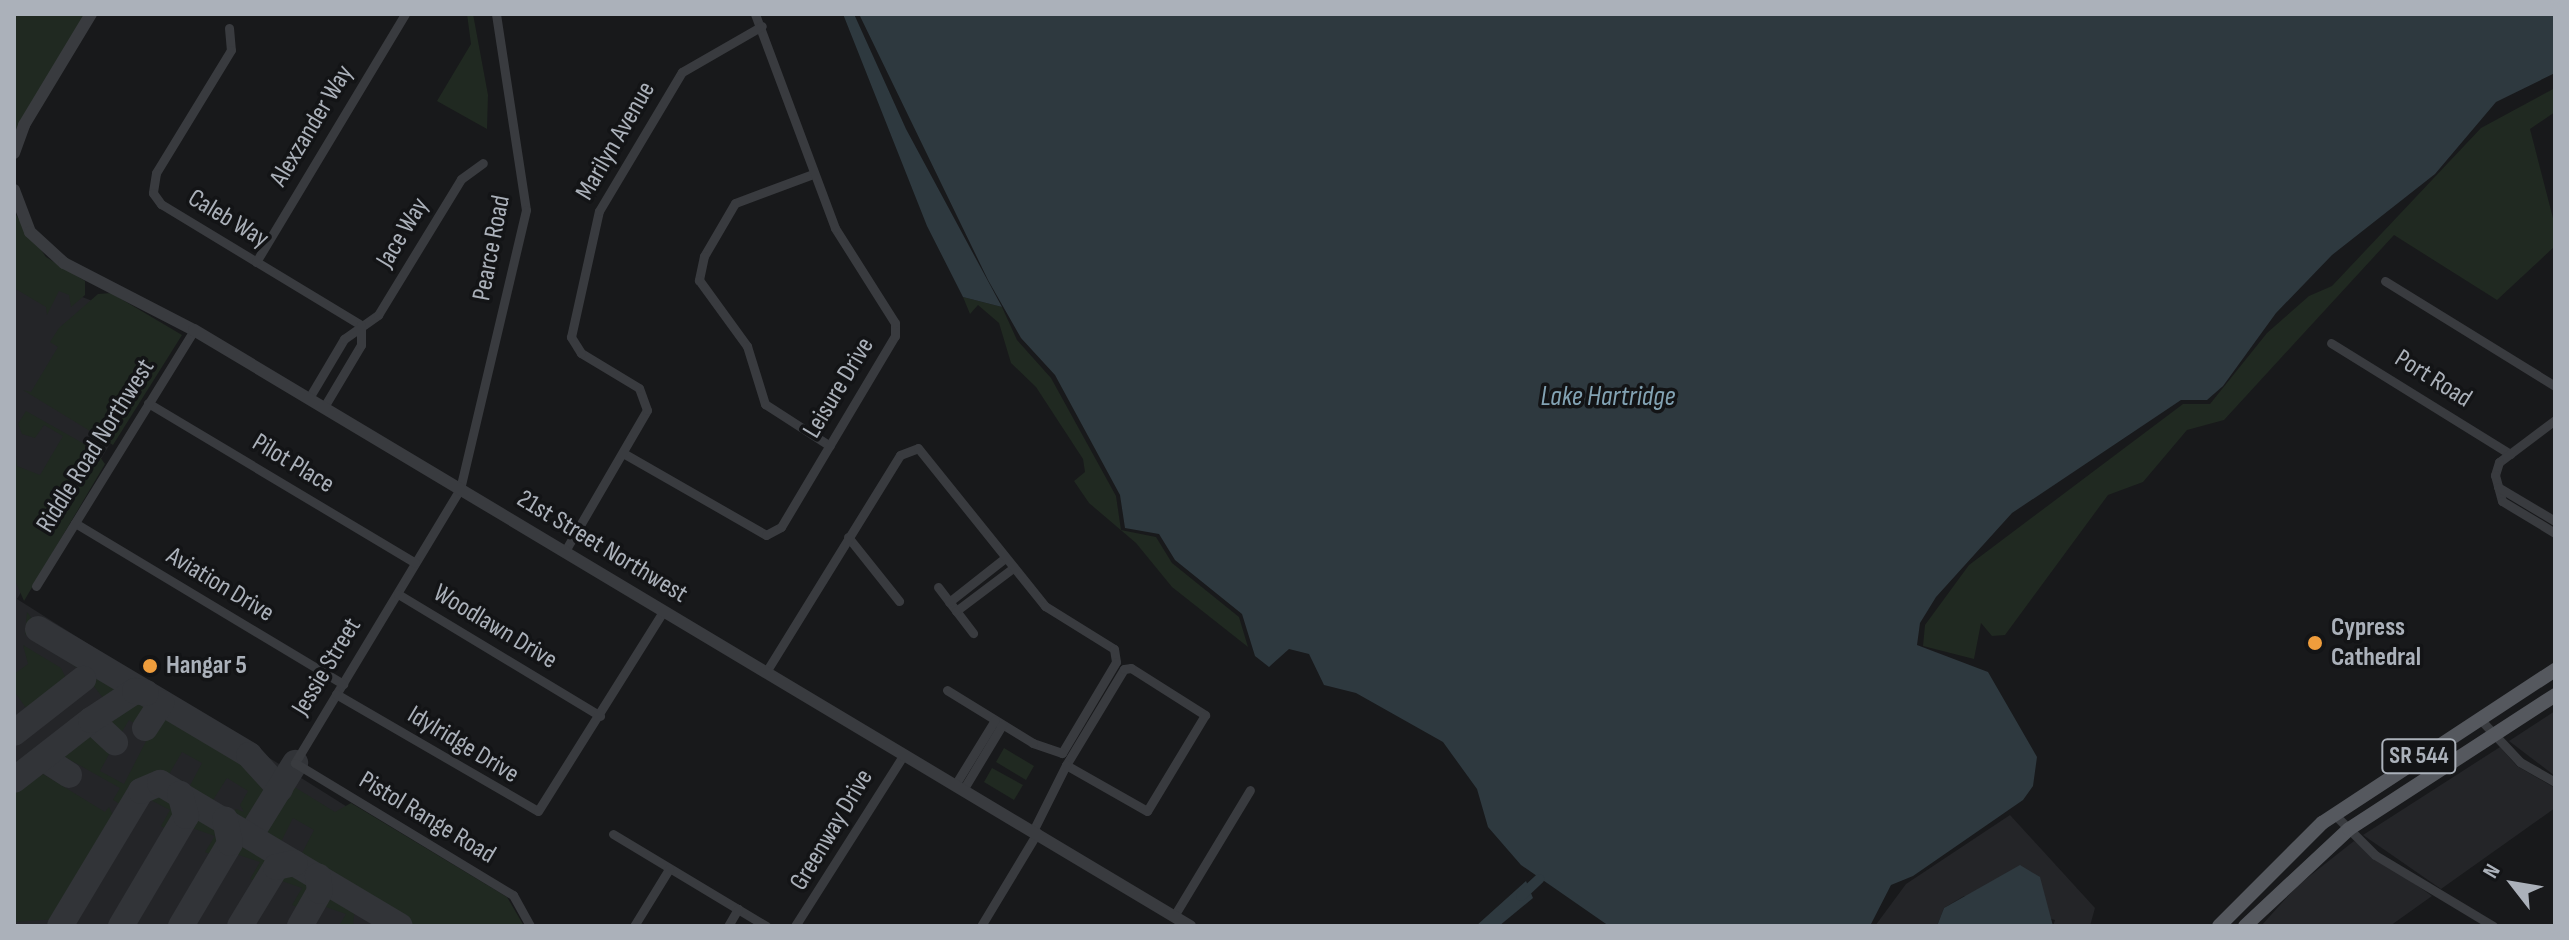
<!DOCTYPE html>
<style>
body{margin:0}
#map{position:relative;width:2569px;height:940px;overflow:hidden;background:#18191b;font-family:"Sofia Sans Condensed",sans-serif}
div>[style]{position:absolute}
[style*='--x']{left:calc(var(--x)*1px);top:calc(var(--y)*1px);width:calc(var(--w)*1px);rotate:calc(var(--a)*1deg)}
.built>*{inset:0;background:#242528}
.green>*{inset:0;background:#202921}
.water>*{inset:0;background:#2e393f}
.canal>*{height:10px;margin:-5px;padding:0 5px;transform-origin:5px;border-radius:5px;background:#2e393f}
.taxiway>*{height:26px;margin:-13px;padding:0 13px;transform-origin:13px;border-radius:13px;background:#323438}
.minor>*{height:9px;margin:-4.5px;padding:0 4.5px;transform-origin:4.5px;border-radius:4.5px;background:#393b3f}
.tertiary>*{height:12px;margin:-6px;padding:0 6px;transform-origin:6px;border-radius:6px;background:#393b3f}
.primary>*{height:14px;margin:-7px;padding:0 7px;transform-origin:7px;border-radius:7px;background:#55585e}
.dots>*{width:22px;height:22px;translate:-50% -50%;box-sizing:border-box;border:4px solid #131416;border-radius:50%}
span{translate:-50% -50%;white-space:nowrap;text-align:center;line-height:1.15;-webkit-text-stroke:7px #131416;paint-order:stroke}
.shield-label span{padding:2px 6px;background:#131416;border:2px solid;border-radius:6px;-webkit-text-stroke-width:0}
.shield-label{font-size:24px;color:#abb1ba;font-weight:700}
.street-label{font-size:26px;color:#abb1ba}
.poi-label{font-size:26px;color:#abb1ba;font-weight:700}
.left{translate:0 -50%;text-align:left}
.water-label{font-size:28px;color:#83a3b4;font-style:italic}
.frame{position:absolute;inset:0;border:16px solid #abb1ba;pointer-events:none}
.north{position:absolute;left:2473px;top:844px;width:80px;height:80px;-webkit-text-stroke:6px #131416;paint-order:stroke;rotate:301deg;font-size:22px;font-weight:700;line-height:32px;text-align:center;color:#abb1ba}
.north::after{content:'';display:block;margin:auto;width:28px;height:36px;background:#abb1ba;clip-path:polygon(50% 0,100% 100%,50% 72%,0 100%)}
</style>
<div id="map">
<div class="built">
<i style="clip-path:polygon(14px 261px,57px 287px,176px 334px,17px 599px,503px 905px,512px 926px,14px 926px)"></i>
<i style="clip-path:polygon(2555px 711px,2555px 776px,2509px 741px)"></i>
<i style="clip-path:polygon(2500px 747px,2517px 766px,2555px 788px,2555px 808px,2441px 889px,2363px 835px)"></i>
<i style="clip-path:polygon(2010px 815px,2095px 908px,2090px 926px,2053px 926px,2055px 920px,1964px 896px,1944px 908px,1937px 926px,1875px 926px,1906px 884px)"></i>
<i style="clip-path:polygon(2354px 841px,2432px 896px,2390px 926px,2261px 926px,2297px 886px)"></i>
</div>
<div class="green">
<i style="clip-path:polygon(14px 14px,85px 14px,14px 135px)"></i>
<i style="clip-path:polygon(467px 14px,473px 14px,488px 95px,487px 129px,437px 101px,471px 44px)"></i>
<i style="clip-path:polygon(2555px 88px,2555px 112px,2530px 129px,2555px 226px,2554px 247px,2497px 300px,2394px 235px,2224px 420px,2187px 430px,2143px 482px,2108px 495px,2005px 635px,1992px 636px,1981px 623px,1974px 659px,1923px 646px,1925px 625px,1969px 565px,2183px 404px,2210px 404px,2267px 333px,2309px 296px,2332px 286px,2481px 128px)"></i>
<i style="clip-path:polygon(14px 212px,46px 257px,85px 281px,85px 295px,71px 307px,69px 295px,59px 291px,47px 315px,46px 307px,14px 288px)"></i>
<i style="clip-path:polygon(111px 293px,182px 335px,113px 445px,23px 390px,31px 392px,58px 347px,50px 342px,59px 328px,98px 294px)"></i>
<i style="clip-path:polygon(963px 297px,1002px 307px,1017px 340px,1051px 378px,1116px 496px,1121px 530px,1156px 537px,1172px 563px,1239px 617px,1248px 647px,1172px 587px,1136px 543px,1089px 503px,1074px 481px,1085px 472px,1083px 459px,1036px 387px,1011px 363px,999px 323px,978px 305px,970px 314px)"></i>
<i style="clip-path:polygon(26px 411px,95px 450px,105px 464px,24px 601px,14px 578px,14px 436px,17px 466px,40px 475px,63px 436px,44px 425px,35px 438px,22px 434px,18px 424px)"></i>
<i style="clip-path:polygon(27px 612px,36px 624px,33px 632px,117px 683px,116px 698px,107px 703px,82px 671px,25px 634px)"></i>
<i style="clip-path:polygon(23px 645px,61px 668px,67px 680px,14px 725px,26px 708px,14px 691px,14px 674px,28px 664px)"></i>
<i style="clip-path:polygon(143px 698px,155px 705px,142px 728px,129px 720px,117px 740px,98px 726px)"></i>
<i style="clip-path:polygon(162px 710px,231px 750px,263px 790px,264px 803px,250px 826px,232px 815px,236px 809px,244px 812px,240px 805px,248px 791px,227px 778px,210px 805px,187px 791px,202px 763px,182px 752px,168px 776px,142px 783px,123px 806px,113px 800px,120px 788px,63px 756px,92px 731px,114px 745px,100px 771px,124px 784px)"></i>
<i style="clip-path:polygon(1004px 748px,1034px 766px,1026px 780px,996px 762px)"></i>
<i style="clip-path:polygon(992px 768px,1023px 785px,1014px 800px,984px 782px)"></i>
<i style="clip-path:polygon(43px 774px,105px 812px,109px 807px,116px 822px,58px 919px,14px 922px,14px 794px)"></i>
<i style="clip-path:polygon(288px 783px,335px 812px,351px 803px,507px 897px,524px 926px,410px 926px,299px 859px,314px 830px,293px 818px,280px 844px,262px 836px,260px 829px)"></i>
<i style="clip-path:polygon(160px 790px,183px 806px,170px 831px,161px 826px,170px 810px,145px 797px)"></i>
<i style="clip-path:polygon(202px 815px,227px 833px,217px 857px,205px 852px,215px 836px,189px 827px)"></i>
<i style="clip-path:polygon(246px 841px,271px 858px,261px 883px,250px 879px,260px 862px,233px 853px)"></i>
<i style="clip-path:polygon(290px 868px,314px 883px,305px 910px,292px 905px,302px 888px,276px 879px)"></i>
<i style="clip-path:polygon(331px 894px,355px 907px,353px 926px,339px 926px,346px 914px,320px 905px)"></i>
</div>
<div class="water">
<i style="clip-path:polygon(843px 14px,854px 14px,906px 129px,1002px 307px,963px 297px,927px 226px)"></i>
<i style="clip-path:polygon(859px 14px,2555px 14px,2555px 73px,2496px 102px,2435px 174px,2332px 255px,2276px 313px,2223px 386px,2207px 400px,2181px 400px,2012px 513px,1936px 597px,1920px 623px,1917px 645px,1988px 672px,2037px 757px,2033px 786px,2023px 800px,1913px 876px,1891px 885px,1870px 926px,1609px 926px,1521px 865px,1488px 827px,1477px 789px,1443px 742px,1356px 693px,1324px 685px,1309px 654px,1289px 649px,1269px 667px,1255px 656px,1242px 614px,1175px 560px,1159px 534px,1125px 528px,1120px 495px,1055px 375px,1021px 338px,988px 280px)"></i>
<i style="clip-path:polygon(2020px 865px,2040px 877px,2053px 926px,1937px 926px,1944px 908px)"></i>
<i style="clip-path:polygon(1526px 881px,1533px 898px,1499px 926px,1476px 926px)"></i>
</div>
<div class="canal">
<i style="--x:1521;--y:896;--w:25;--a:-43"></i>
</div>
<div class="taxiway">
<i style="--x:38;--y:629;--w:246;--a:30.8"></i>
<i style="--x:249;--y:755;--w:46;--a:47.6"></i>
<i style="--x:91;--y:720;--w:33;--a:43"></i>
<i style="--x:145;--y:728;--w:30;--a:-57"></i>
<i style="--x:14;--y:733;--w:88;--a:-38"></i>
<i style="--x:43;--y:758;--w:31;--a:33"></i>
<i style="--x:14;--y:780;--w:98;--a:-37.9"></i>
<i style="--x:91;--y:720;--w:53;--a:-33.4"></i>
<i style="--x:135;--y:691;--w:11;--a:10"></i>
<i style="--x:250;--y:836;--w:86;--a:-58.3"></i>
<i style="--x:60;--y:926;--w:157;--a:-59"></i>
<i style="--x:141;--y:791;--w:21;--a:-23"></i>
<i style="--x:160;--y:783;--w:279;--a:30.8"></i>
<i style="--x:121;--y:926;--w:128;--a:-59.4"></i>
<i style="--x:186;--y:816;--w:23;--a:-105"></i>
<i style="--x:181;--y:926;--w:96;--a:-59.4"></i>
<i style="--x:230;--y:843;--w:24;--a:-102"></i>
<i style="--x:240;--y:926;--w:69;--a:-58.6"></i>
<i style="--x:276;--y:867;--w:19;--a:-12"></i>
<i style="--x:300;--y:926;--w:40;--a:-60.3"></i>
<i style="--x:320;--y:891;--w:15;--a:-98"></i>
</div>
<div class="minor">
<i style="--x:496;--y:14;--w:198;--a:81.3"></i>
<i style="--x:526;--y:210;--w:287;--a:103.3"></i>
<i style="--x:460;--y:489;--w:320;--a:121.1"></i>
<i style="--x:295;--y:763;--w:255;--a:31.2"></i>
<i style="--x:513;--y:895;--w:35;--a:61"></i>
<i style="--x:229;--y:28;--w:22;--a:85"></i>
<i style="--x:231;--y:50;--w:144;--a:121.4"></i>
<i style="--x:156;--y:173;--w:20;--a:99"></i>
<i style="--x:153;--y:193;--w:14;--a:54"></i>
<i style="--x:161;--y:204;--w:234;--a:31.2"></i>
<i style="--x:813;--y:174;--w:83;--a:159.6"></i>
<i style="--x:735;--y:203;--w:61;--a:120.3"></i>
<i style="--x:704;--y:256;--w:25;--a:102"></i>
<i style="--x:699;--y:280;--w:82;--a:54"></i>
<i style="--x:747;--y:346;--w:61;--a:72.8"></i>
<i style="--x:765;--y:404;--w:77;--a:32.9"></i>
<i style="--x:256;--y:262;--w:289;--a:-59"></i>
<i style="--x:2385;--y:281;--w:200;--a:31.7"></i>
<i style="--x:2331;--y:343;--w:211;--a:31.8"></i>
<i style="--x:309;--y:398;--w:69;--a:-59.3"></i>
<i style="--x:344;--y:339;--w:42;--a:-35.2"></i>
<i style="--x:378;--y:315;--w:159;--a:-58.6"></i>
<i style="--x:461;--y:179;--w:27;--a:-36"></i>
<i style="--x:148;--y:403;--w:311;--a:30.9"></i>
<i style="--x:324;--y:407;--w:72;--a:-59.2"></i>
<i style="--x:361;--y:345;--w:20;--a:-90"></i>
<i style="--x:2555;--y:420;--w:70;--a:143.1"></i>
<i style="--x:2499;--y:462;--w:14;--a:107"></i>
<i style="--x:2495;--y:475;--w:27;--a:75"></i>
<i style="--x:2502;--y:501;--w:62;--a:31.1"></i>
<i style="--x:623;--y:453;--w:165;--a:29.8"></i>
<i style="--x:766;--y:535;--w:17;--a:-28"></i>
<i style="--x:781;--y:527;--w:222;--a:-59.2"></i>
<i style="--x:895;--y:336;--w:13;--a:-90"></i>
<i style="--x:895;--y:323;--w:112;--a:-122.3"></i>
<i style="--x:835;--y:228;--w:228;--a:-110.5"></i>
<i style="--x:2498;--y:487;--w:66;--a:30.8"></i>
<i style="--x:75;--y:523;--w:313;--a:31"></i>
<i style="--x:848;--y:537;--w:82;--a:51.4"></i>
<i style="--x:565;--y:551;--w:163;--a:-59.8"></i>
<i style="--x:647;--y:410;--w:23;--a:-110"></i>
<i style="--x:639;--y:388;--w:68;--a:-148.9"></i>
<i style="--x:581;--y:353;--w:19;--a:-122"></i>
<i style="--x:571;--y:337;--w:129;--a:-77.5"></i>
<i style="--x:599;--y:211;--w:162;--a:-59.2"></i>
<i style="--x:682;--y:72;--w:92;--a:-29.9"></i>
<i style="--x:36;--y:586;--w:301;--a:-58.3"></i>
<i style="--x:938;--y:587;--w:58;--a:52.7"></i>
<i style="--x:398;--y:594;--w:236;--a:31.1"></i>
<i style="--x:949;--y:602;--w:71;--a:-38.2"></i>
<i style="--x:956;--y:611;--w:71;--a:-37"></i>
<i style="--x:1131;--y:668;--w:88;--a:32.4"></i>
<i style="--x:1205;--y:715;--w:112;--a:121.1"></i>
<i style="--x:1147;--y:811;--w:93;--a:-150.4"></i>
<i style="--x:1066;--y:765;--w:112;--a:-58.9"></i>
<i style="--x:1124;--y:669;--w:7;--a:-8"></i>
<i style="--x:766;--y:672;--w:255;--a:-58.3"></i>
<i style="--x:900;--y:455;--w:19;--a:-21"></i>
<i style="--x:918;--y:448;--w:203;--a:51.2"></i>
<i style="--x:1045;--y:606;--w:81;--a:31.9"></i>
<i style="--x:1114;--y:649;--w:13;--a:81"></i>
<i style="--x:1116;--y:662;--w:106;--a:120.7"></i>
<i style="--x:1062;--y:753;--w:31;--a:-161"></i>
<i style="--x:1033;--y:743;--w:101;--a:-148.4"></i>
<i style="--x:336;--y:694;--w:233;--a:30.1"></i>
<i style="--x:538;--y:811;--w:237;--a:-57.9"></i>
<i style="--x:2479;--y:718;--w:60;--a:47"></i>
<i style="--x:2520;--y:762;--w:40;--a:29.7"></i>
<i style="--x:955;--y:785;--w:76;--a:-58.4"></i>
<i style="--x:963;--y:790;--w:76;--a:-59"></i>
<i style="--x:2334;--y:814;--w:58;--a:45"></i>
<i style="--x:2375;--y:855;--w:138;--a:31"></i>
<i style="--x:1033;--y:831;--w:74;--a:-63.4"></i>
<i style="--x:613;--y:834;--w:179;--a:31"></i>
<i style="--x:1174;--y:916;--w:147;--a:-58.9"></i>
<i style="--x:634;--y:926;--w:67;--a:-58.4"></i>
<i style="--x:728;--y:926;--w:20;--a:-60"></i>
<i style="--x:795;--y:926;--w:204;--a:-57.6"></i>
<i style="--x:981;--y:926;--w:109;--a:-58.9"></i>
</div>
<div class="tertiary">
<i style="--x:14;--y:153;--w:30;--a:-70"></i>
<i style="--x:24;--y:125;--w:130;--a:-58.9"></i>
<i style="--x:14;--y:190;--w:45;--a:69.1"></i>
<i style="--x:30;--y:232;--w:46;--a:42.4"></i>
<i style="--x:64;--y:263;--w:146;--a:27.3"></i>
<i style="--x:194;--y:330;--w:1161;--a:30.9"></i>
</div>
<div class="primary">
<i style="--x:2219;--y:926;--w:146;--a:-45"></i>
<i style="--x:2322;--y:823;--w:279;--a:-33.3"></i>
<i style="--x:2245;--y:926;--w:142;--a:-43"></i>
<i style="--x:2349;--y:829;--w:246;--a:-33"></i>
</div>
<div class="dots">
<i style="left:2315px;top:643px;background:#ef9d3c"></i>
<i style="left:150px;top:666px;background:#ef9d3c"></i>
</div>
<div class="shield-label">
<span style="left:2419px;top:756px">SR 544</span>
</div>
<div class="street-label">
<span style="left:312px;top:126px;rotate:-59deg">Alexzander Way</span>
<span style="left:616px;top:141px;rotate:-60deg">Marilyn Avenue</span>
<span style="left:228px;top:219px;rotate:31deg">Caleb Way</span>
<span style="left:403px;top:233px;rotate:-59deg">Jace Way</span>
<span style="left:492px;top:248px;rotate:-79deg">Pearce Road</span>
<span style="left:2433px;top:379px;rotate:32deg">Port Road</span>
<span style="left:839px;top:388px;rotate:-59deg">Leisure Drive</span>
<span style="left:96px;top:446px;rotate:-58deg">Riddle Road Northwest</span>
<span style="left:293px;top:464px;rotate:31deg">Pilot Place</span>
<span style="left:602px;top:547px;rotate:31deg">21st Street Northwest</span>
<span style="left:220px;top:585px;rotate:31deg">Aviation Drive</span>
<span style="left:495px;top:627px;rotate:31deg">Woodlawn Drive</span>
<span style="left:327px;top:667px;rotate:-59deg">Jessie Street</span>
<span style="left:463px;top:745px;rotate:31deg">Idylridge Drive</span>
<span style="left:427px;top:818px;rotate:31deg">Pistol Range Road</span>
<span style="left:832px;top:830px;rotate:-59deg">Greenway Drive</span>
</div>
<div class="poi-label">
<span class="left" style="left:2331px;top:643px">Cypress<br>Cathedral</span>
<span class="left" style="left:166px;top:666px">Hangar 5</span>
</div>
<div class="water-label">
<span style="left:1608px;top:397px">Lake Hartridge</span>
</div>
<div class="frame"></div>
<div class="north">N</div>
</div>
